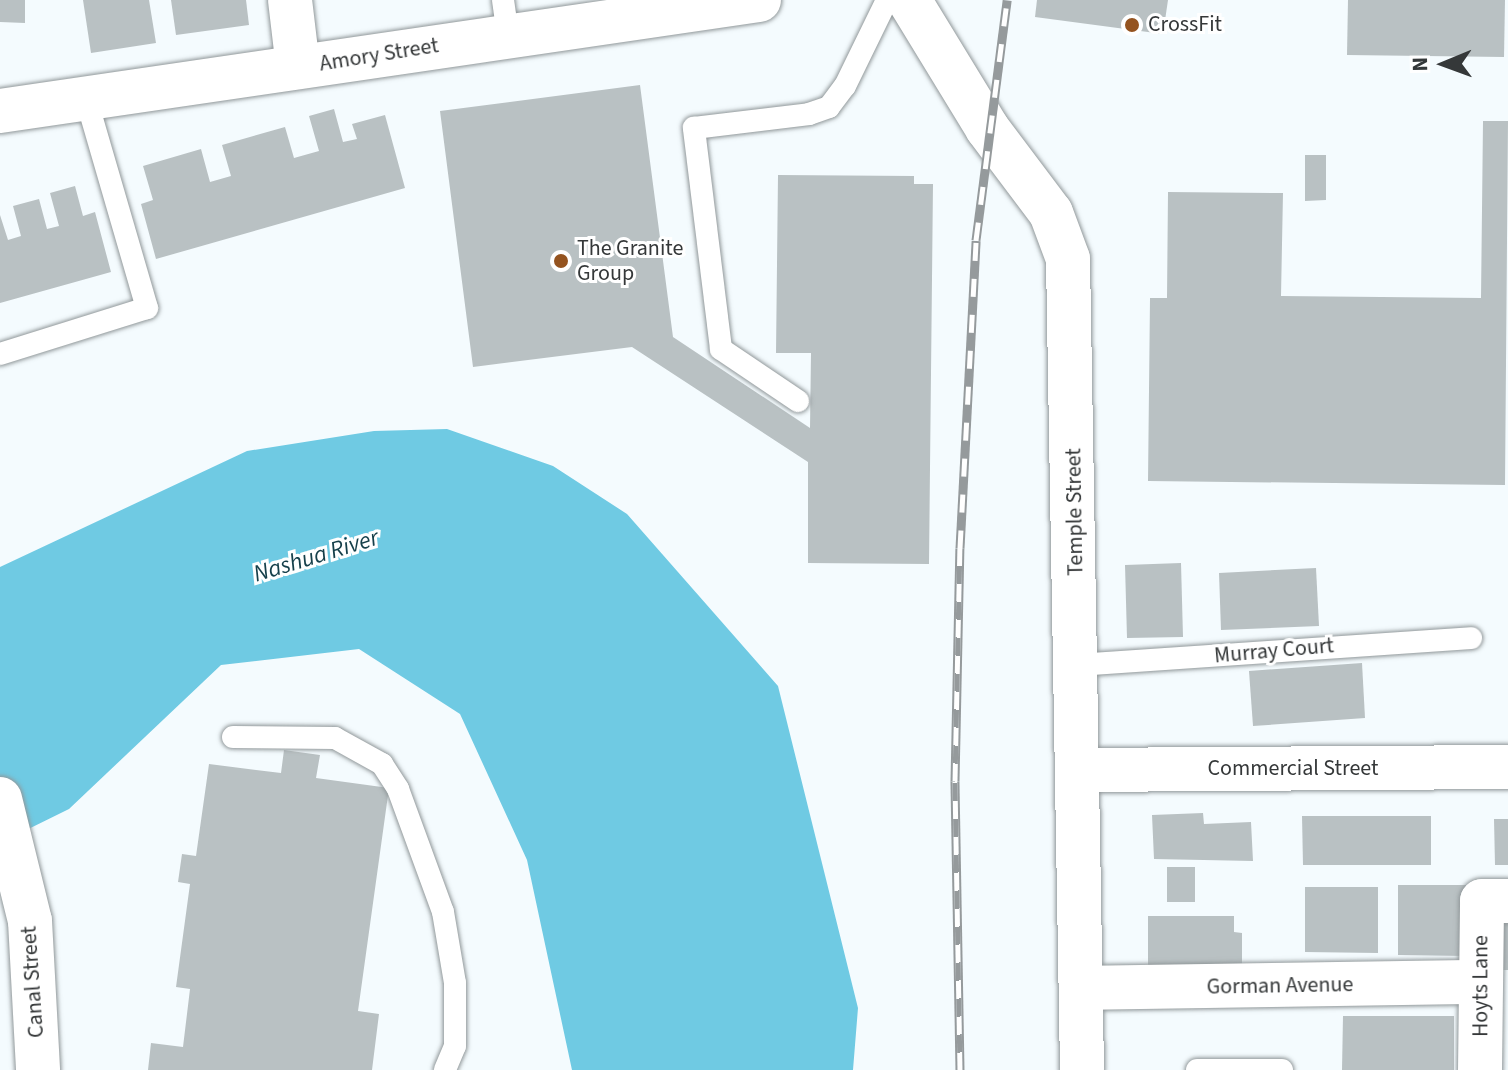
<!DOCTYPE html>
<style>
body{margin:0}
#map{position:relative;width:1508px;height:1070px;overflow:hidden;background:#f4fbfe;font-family:"Source Sans 3",sans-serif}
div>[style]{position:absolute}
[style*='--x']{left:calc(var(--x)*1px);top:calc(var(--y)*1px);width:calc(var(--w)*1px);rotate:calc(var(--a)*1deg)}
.water>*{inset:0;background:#6fcae3}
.building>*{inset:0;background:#b9c1c3}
.roads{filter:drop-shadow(0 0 2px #91989a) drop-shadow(0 0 2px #91989a)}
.service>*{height:22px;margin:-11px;padding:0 11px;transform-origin:11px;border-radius:11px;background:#fff}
.minor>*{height:44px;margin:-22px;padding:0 22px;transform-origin:22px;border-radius:22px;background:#fff}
.tertiary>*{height:44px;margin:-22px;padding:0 22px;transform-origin:22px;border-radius:22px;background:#fff}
.rail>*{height:9px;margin-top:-4.5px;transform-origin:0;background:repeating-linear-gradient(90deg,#fff 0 18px,#959a9c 0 36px);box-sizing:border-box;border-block:2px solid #959a9c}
.dots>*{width:22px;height:22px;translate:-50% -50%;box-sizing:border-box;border:4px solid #fff;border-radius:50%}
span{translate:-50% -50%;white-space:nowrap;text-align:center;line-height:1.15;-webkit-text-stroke:6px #fff;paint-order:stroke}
.poi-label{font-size:22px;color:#353839}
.left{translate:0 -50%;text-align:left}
.street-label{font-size:22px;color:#353839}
.water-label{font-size:24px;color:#153f4a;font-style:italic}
.north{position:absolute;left:1404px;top:24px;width:80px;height:80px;-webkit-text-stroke:6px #fff;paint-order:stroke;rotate:269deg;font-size:22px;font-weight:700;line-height:32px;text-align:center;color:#353839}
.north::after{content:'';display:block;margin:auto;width:28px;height:36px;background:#353839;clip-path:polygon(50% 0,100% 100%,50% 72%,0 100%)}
</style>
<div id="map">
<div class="water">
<i style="clip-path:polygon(447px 429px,553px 466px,627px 514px,778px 686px,858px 1008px,853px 1070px,572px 1070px,527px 860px,460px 714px,359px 649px,221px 665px,69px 809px,0 843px,0 567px,247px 451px,374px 431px)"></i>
</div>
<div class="building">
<i style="clip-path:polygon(0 0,25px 0,25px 23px,0 22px)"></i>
<i style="clip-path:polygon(83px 0,149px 0,156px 43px,91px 53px)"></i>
<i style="clip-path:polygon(171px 0,246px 0,249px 25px,176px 35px)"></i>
<i style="clip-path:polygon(1037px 0,1168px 0,1163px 34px,1035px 17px)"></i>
<i style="clip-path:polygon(1348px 0,1505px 0,1504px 57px,1347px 55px)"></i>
<i style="clip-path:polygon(640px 85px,673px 337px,810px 428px,811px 353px,776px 353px,778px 175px,914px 176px,914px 184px,933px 184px,929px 564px,808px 563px,808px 462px,632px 347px,473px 367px,440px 111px)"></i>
<i style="clip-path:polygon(334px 109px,343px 142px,357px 139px,352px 124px,385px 115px,405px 188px,156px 259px,141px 204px,153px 200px,143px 166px,201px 149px,210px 182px,231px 176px,222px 145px,285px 127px,294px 158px,319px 151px,309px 116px)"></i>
<i style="clip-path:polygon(1483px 121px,1508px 121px,1505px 485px,1148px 481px,1150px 298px,1167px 298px,1168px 192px,1283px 193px,1281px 296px,1481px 298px)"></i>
<i style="clip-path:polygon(1305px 155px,1326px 155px,1326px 200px,1305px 201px)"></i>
<i style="clip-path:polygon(75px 186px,83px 216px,95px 212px,111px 272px,0 303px,0 215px,8px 240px,21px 236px,13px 206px,39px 199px,47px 229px,59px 226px,50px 193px)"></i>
<i style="clip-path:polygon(1181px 563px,1183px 637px,1127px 638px,1125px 565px)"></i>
<i style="clip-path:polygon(1316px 568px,1319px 626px,1221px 630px,1219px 573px)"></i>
<i style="clip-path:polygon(1362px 663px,1365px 718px,1253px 726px,1249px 671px)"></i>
<i style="clip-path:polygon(284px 750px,320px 755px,316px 778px,389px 788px,358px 1011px,379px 1014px,372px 1070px,148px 1070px,151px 1043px,183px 1047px,190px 989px,176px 987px,190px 884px,178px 882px,182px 854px,196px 856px,209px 764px,281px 773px)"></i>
<i style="clip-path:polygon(1203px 813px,1204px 824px,1251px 822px,1253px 861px,1154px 859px,1152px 815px)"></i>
<i style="clip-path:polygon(1302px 816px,1431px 816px,1431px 865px,1303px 865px)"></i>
<i style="clip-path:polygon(1494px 819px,1508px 819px,1508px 865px,1495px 865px)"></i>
<i style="clip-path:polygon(1167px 867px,1195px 867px,1195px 902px,1167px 902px)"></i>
<i style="clip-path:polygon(1398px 885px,1466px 885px,1466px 956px,1398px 955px)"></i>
<i style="clip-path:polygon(1305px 887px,1378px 887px,1378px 953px,1305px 952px)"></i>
<i style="clip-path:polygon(1148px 916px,1234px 916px,1234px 932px,1242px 933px,1242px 975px,1148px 975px)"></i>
<i style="clip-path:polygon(1501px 923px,1508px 923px,1508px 970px,1502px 970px)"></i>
<i style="clip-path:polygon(1343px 1016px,1454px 1016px,1454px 1070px,1342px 1070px)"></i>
</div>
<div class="roads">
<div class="service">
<i style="--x:503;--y:0;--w:36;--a:82"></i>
<i style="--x:0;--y:354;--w:154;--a:-17.4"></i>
<i style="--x:147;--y:308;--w:219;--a:-106.2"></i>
<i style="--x:798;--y:401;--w:93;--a:-146"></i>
<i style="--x:721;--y:349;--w:223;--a:-97"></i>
<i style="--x:694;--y:128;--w:116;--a:-6.9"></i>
<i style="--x:809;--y:114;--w:21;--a:-19"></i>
<i style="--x:829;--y:107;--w:26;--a:-53"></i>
<i style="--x:845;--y:86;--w:96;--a:-64"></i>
<i style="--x:1077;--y:665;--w:395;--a:-3.9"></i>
<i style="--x:233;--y:737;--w:102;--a:0.6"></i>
<i style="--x:335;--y:738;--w:54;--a:29"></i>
<i style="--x:382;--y:764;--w:30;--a:57"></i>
<i style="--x:398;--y:789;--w:131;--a:69.9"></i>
<i style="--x:443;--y:912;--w:72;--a:80.4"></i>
<i style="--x:455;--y:983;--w:63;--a:90"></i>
<i style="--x:455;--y:1046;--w:26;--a:113"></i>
<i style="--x:1197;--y:1070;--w:85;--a:0"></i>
</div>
<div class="minor">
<i style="--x:290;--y:0;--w:67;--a:83.2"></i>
<i style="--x:909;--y:0;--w:150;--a:58.6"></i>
<i style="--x:987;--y:128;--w:106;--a:53"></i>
<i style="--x:1051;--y:213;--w:49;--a:69.7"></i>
<i style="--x:1068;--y:259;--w:811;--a:89.01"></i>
<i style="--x:0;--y:111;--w:767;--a:-8.32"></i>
<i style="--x:1078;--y:770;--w:430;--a:-0.4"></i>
<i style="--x:1081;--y:988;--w:398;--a:-0.9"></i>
<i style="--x:1480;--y:1070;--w:169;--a:-89.3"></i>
<i style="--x:1482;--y:901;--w:26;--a:0"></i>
</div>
<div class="tertiary">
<i style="--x:0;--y:799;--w:126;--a:76.2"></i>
<i style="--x:30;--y:921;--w:149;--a:86.9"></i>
</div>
</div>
<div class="rail">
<i style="--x:960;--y:1070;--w:289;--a:-91"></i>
<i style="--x:955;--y:781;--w:233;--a:-88.8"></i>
<i style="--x:960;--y:548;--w:308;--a:-87"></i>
<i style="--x:976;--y:240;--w:242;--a:-82.6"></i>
</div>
<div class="dots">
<i style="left:1132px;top:25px;background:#94531f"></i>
<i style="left:561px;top:261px;background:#94531f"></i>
</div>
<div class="poi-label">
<span class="left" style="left:1148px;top:25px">CrossFit</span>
<span class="left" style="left:577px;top:261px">The Granite<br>Group</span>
</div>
<div class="street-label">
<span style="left:379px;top:55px;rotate:-9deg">Amory Street</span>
<span style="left:1075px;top:512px;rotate:-91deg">Temple Street</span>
<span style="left:1274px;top:651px;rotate:-5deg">Murray Court</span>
<span style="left:1293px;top:769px">Commercial Street</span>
<span style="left:33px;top:982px;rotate:-94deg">Canal Street</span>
<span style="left:1280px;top:986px;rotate:-1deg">Gorman Avenue</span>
<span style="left:1481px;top:986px;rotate:-90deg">Hoyts Lane</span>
</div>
<div class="water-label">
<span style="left:316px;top:556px;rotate:-17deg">Nashua River</span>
</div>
<div class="north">N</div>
</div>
